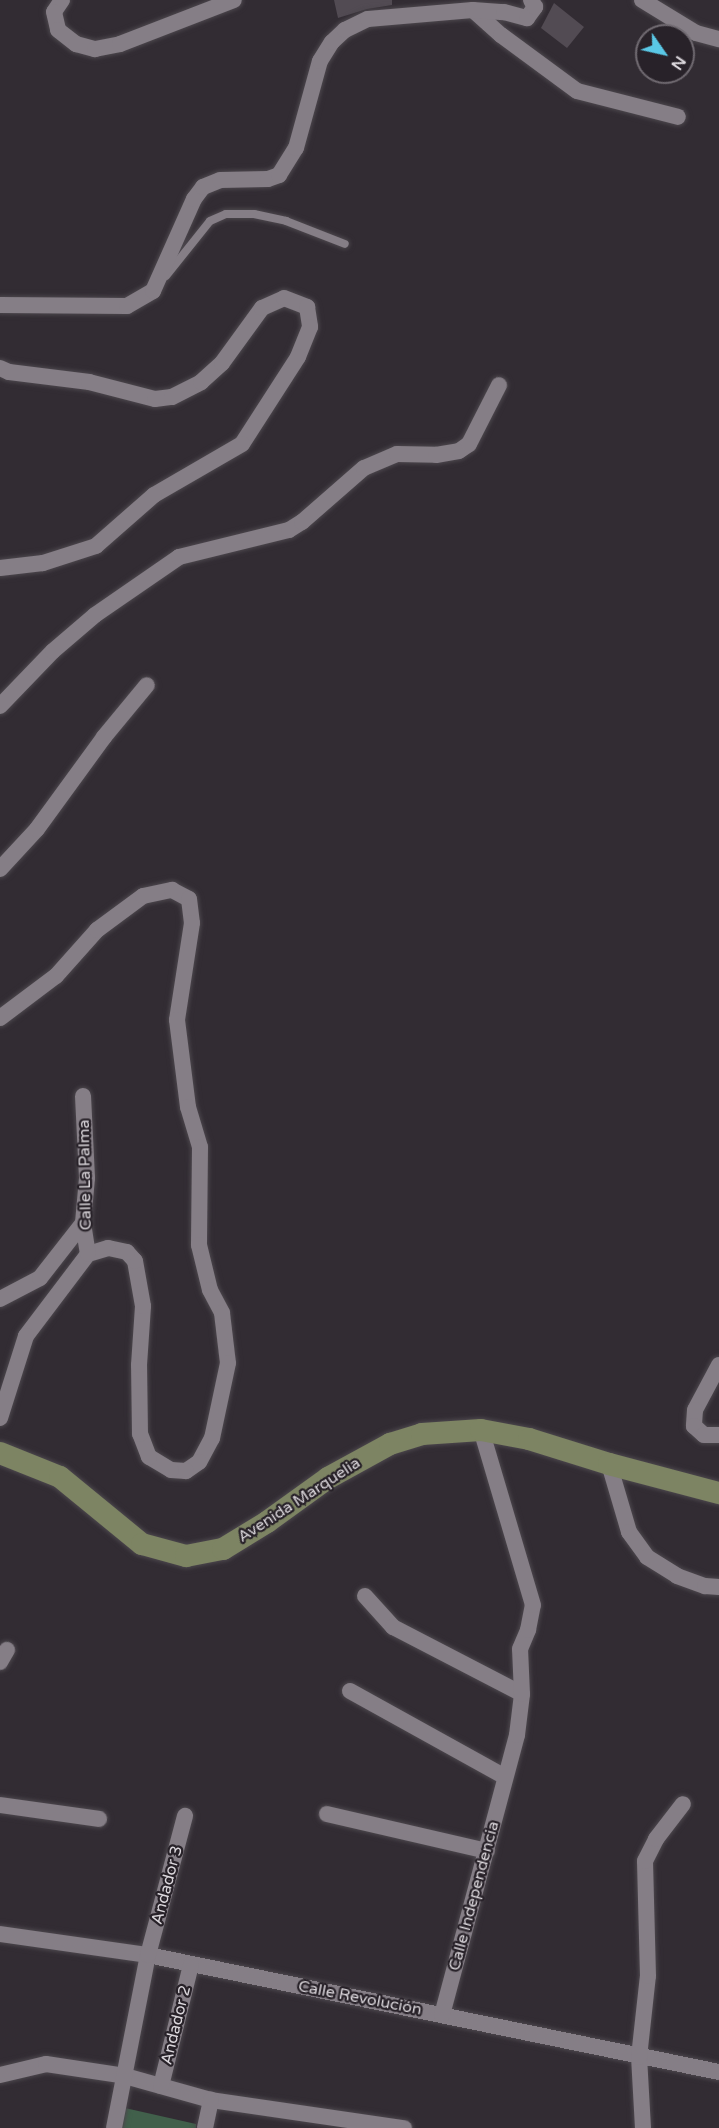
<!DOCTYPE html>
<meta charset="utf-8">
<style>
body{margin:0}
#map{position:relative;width:719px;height:2128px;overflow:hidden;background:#322c33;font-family:"Varela Round",sans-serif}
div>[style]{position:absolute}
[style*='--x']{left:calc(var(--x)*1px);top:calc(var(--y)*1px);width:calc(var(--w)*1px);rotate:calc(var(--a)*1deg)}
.green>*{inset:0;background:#41604b}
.building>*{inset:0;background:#524b53}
.roads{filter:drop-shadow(0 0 2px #4c474d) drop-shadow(0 0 2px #4c474d)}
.service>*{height:8px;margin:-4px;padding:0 4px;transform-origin:4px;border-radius:4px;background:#857e86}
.minor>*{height:16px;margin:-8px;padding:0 8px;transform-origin:8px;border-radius:8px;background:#857e86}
.secondary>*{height:22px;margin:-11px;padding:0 11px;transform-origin:11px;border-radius:11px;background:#7d8463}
span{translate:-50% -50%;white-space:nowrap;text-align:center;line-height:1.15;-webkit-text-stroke:4.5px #282229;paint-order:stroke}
.street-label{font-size:16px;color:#dbd7dc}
.north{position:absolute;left:635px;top:24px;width:60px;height:60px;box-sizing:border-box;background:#282229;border:2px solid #706a71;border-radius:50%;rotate:124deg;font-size:16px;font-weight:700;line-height:24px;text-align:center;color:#dbd7dc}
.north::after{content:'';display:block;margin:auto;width:21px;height:27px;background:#5ac8e6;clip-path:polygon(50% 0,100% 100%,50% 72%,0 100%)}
</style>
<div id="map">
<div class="green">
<i style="clip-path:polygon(125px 2108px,196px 2124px,196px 2128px,121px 2128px)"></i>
</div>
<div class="building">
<i style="clip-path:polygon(334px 0,392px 0,392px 5px,367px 9px,338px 18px)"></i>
<i style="clip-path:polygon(554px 3px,584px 27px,567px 48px,541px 28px)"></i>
</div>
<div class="roads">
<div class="service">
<i style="--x:166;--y:276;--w:70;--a:-51.3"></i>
<i style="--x:210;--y:221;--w:17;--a:-24"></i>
<i style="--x:226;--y:214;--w:28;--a:0"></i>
<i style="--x:254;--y:214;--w:33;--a:12"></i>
<i style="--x:286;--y:221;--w:63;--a:21.3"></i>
</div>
<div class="minor">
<i style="--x:62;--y:0;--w:14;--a:124"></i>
<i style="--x:54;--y:12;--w:18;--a:77"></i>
<i style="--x:58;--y:30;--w:23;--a:38"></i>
<i style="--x:76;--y:44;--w:20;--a:15"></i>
<i style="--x:95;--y:49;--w:25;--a:-11"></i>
<i style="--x:120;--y:44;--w:122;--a:-21.1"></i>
<i style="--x:642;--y:0;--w:63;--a:31.4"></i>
<i style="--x:696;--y:33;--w:24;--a:15"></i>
<i style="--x:473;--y:10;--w:38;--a:42"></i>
<i style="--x:501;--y:35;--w:94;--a:36.4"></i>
<i style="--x:577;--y:91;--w:104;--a:14.4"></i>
<i style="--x:0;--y:305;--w:127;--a:0.5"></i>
<i style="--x:127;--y:306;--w:30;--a:-30"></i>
<i style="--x:153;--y:291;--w:101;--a:-66"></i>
<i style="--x:194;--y:199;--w:15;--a:-53"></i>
<i style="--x:203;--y:187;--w:18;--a:-22"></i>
<i style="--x:220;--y:180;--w:48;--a:-1.2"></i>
<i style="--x:268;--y:179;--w:12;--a:-20"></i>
<i style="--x:279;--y:175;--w:32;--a:-58"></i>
<i style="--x:296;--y:148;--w:90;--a:-74.6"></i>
<i style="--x:320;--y:61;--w:22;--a:-58"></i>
<i style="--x:332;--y:42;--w:18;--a:-43"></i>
<i style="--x:345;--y:30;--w:25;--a:-26"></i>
<i style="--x:368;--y:19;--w:105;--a:-4.9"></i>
<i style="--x:473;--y:10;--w:31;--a:4"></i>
<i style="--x:504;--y:12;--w:24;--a:15"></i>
<i style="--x:527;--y:18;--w:14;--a:-54"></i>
<i style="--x:535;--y:7;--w:8;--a:-120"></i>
<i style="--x:0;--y:368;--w:10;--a:24"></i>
<i style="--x:9;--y:372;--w:81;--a:7.1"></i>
<i style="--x:89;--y:382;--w:68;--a:14.4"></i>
<i style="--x:155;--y:399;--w:17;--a:-7"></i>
<i style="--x:172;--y:397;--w:33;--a:-27"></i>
<i style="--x:201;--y:382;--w:28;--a:-42"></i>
<i style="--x:222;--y:363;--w:68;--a:-54"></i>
<i style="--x:262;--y:308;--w:24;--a:-24"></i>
<i style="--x:284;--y:298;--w:25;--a:21"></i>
<i style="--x:307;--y:307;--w:20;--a:81"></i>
<i style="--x:310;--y:327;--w:32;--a:112"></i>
<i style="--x:298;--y:357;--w:103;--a:122.8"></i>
<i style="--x:242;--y:444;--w:102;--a:149.9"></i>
<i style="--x:154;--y:495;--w:77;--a:138.7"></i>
<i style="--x:96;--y:546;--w:56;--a:162.2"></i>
<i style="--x:43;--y:563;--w:43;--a:173.4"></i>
<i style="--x:0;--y:706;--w:76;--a:-46.1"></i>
<i style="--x:53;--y:651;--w:55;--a:-40.6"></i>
<i style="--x:95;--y:615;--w:102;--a:-34.6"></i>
<i style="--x:179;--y:557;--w:113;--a:-13.8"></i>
<i style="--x:289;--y:530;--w:15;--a:-32"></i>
<i style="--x:302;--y:522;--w:82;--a:-41.1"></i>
<i style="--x:364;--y:468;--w:36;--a:-23"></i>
<i style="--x:397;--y:454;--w:39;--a:1"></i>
<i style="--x:436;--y:455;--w:23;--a:-10"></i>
<i style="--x:459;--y:451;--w:12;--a:-35"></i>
<i style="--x:469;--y:444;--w:66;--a:-63"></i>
<i style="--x:0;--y:869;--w:54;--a:-47.2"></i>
<i style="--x:37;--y:829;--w:114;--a:-53.9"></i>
<i style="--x:104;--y:737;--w:67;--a:-50.4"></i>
<i style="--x:0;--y:1018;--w:70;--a:-36.9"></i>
<i style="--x:56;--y:976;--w:62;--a:-48.3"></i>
<i style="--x:97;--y:930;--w:57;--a:-36.5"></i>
<i style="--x:143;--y:896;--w:30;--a:-12"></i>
<i style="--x:172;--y:890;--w:19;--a:28"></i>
<i style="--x:189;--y:899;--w:24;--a:83"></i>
<i style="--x:192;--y:923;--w:98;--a:98.8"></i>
<i style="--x:177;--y:1020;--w:88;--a:82.8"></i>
<i style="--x:188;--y:1107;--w:42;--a:73.3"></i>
<i style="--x:200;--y:1147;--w:98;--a:90.6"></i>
<i style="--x:199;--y:1245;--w:46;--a:76.3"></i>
<i style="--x:210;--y:1290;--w:26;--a:62"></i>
<i style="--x:222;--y:1313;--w:50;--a:83.2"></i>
<i style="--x:228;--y:1363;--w:77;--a:102"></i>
<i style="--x:212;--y:1438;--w:27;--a:118"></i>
<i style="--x:199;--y:1462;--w:16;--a:145"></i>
<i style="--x:186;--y:1471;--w:15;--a:-176"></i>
<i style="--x:171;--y:1470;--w:26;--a:-149"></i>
<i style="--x:149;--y:1457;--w:25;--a:-111"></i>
<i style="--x:140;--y:1434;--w:69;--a:-90.8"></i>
<i style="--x:139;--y:1365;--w:59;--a:-86.1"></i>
<i style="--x:143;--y:1306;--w:46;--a:-100.1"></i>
<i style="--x:135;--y:1261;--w:12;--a:-132"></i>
<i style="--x:127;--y:1252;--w:19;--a:-168"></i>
<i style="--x:108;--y:1248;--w:21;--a:163"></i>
<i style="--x:88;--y:1254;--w:103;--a:127.1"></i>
<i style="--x:26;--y:1336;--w:86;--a:107.6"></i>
<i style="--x:83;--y:1096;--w:82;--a:87.2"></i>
<i style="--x:87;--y:1178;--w:45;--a:95.1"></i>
<i style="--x:83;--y:1223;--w:31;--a:81"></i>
<i style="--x:0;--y:1299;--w:45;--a:-27.7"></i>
<i style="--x:40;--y:1278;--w:70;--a:-52"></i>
<i style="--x:719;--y:1365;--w:51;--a:118.1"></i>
<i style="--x:695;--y:1410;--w:16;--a:94"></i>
<i style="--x:694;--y:1426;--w:13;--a:42"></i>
<i style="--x:704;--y:1435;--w:15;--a:0"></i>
<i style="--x:609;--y:1464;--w:71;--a:73.6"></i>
<i style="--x:629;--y:1532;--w:31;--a:54"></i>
<i style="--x:647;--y:1557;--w:36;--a:32"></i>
<i style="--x:677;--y:1576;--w:30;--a:20"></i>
<i style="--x:705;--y:1586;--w:14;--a:4"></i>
<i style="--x:365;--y:1596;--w:42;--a:47.9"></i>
<i style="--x:393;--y:1627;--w:145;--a:27.4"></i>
<i style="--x:0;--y:1662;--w:14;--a:-60"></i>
<i style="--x:350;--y:1691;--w:177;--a:29"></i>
<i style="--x:0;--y:1805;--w:100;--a:8"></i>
<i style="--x:327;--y:1814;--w:164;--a:13"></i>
<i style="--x:0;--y:1934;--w:149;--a:8.1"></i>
<i style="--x:148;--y:1955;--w:583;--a:11.58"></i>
<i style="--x:442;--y:2015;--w:290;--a:-75"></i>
<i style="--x:517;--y:1735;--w:41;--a:-83"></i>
<i style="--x:522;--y:1694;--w:45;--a:-92.5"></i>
<i style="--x:520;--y:1649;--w:21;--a:-67"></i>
<i style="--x:528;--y:1630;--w:25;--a:-79"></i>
<i style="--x:533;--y:1605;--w:183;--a:-106.5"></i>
<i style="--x:0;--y:2075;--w:47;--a:-13.4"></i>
<i style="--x:46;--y:2064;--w:80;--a:8.6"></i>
<i style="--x:125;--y:2076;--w:89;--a:15.6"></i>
<i style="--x:211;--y:2100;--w:195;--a:8.3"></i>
<i style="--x:161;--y:2086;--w:125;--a:-76.1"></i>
<i style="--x:114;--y:2128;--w:176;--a:-78.9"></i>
<i style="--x:148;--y:1955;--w:144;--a:-75.1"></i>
<i style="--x:205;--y:2128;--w:29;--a:-78"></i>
<i style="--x:643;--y:2128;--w:71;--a:-93.2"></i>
<i style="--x:639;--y:2057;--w:81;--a:-83.7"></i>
<i style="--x:648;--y:1976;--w:115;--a:-91.5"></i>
<i style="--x:645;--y:1861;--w:25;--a:-63"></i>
<i style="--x:656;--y:1839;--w:44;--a:-52.4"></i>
</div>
<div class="secondary">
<i style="--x:0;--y:1453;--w:65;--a:21.8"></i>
<i style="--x:60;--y:1477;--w:106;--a:39.3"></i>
<i style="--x:142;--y:1544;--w:46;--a:15.3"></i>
<i style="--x:186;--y:1556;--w:38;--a:-11"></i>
<i style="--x:223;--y:1549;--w:52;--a:-31.5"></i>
<i style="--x:267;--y:1522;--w:75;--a:-35.8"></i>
<i style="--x:328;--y:1478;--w:71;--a:-28.7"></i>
<i style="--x:390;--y:1444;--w:34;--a:-17"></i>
<i style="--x:422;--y:1434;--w:59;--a:-3.9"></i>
<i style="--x:481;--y:1430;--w:49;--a:10.6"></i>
<i style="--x:529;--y:1439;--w:84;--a:17.4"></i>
<i style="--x:609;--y:1464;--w:114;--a:14.8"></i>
</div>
</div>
<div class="street-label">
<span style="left:85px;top:1175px;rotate:-91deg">Calle La Palma</span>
<span style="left:299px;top:1500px;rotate:-33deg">Avenida Marquelia</span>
<span style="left:167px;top:1885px;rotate:-75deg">Andador 3</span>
<span style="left:474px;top:1896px;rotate:-75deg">Calle Independencia</span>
<span style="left:360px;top:1998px;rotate:11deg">Calle Revolución</span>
<span style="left:176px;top:2025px;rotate:-76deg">Andador 2</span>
</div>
<div class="north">N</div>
</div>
